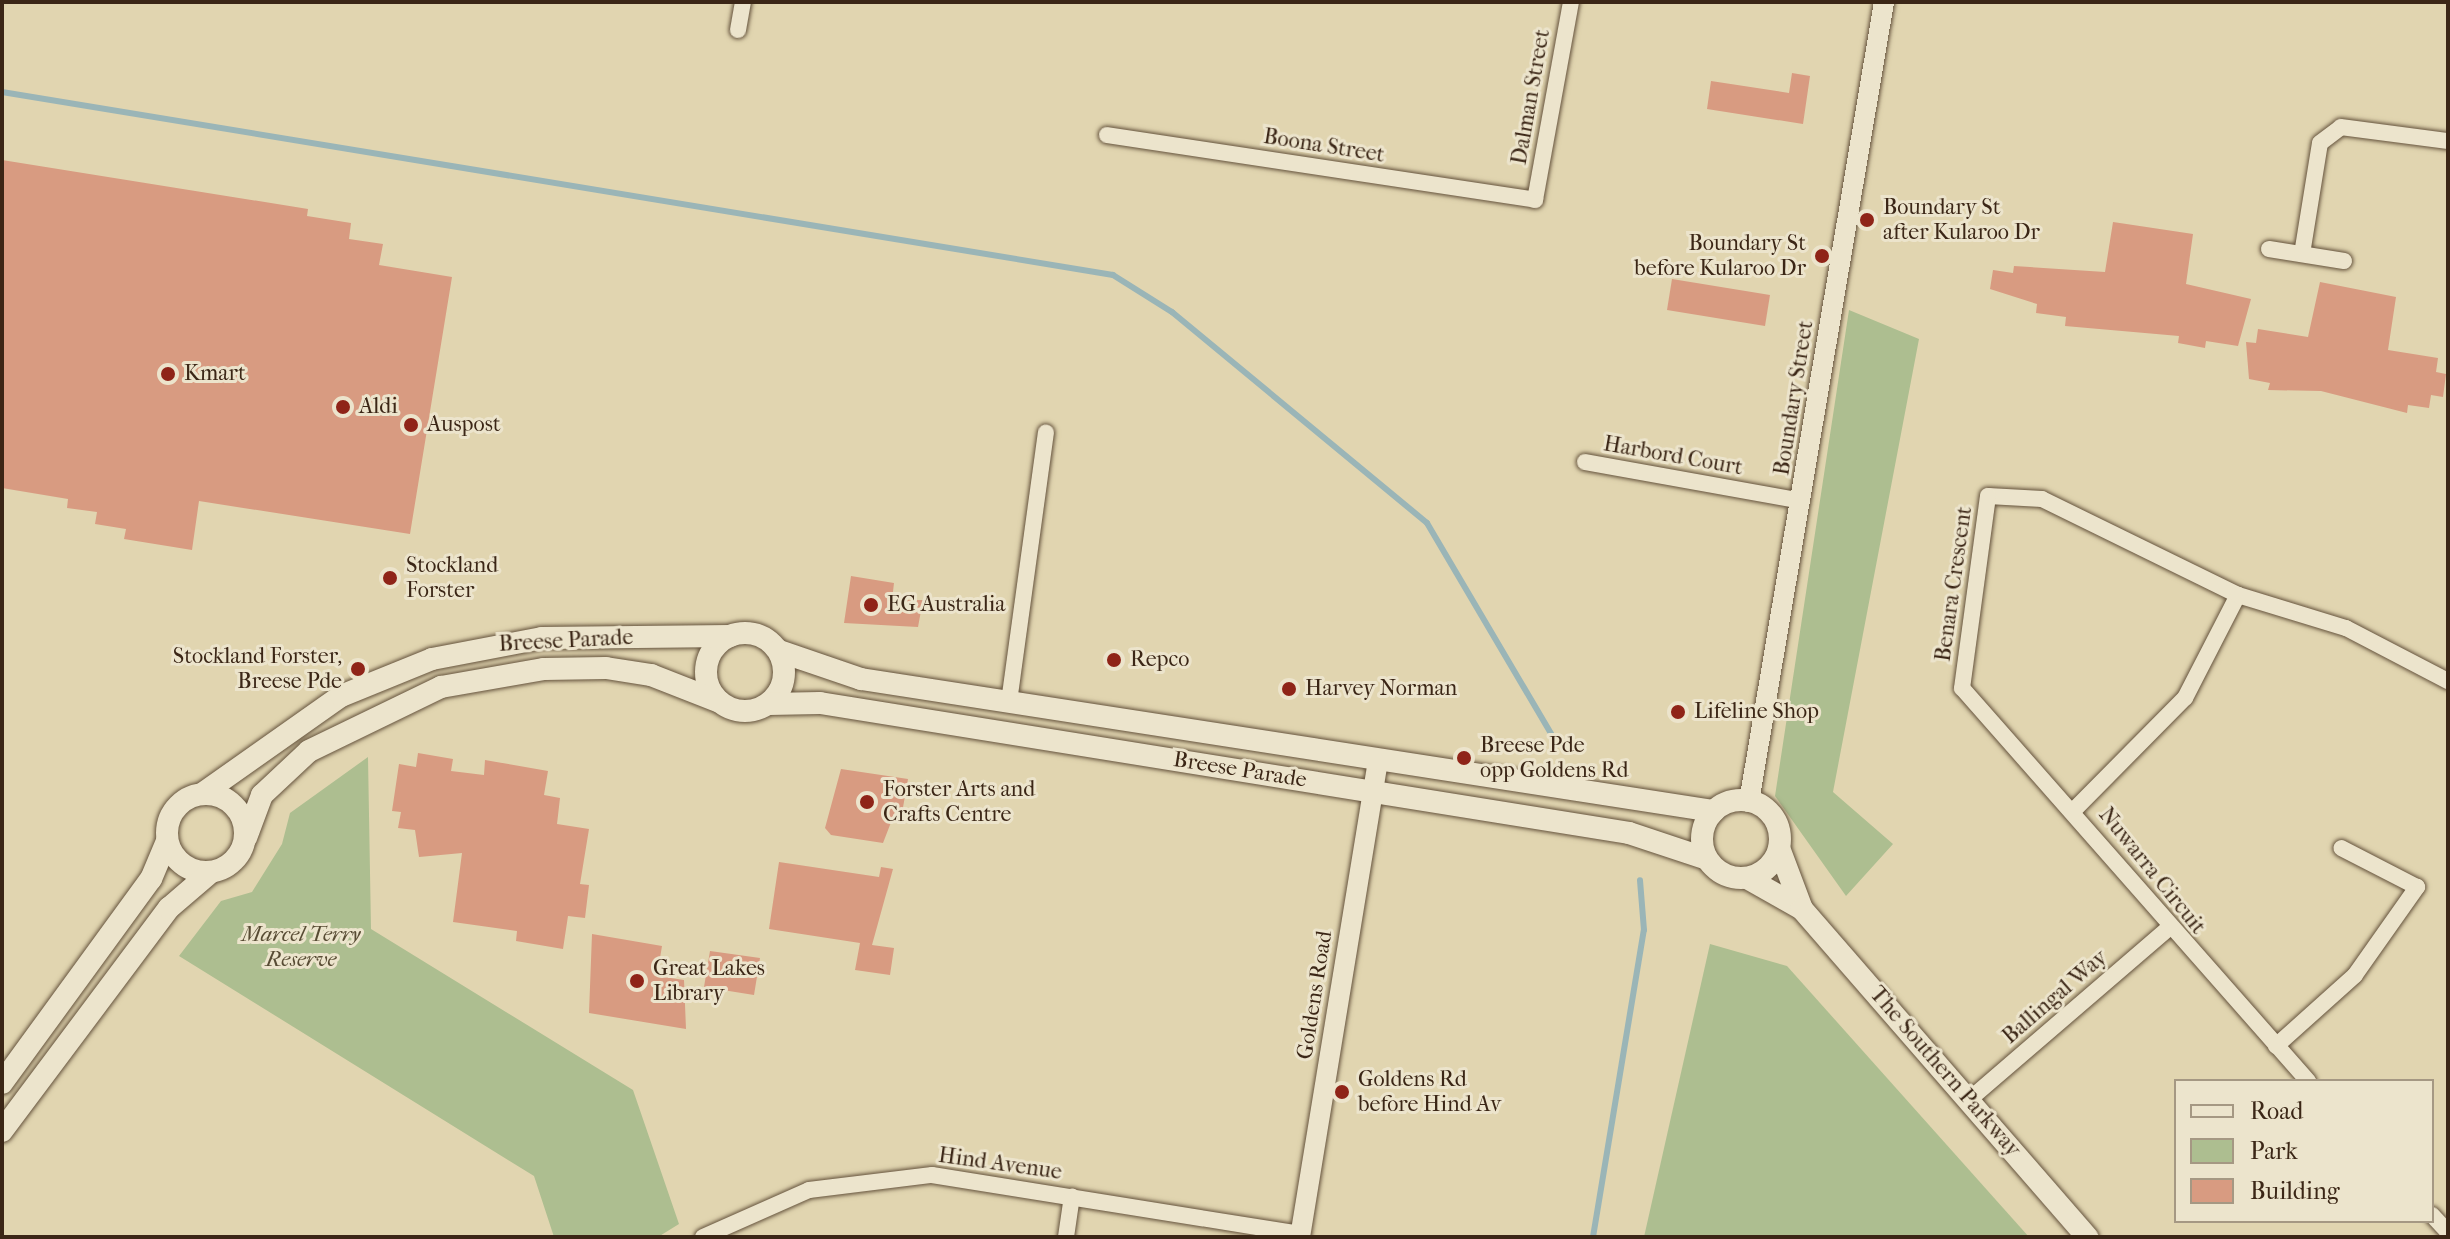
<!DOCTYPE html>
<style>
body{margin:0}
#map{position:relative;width:2450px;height:1239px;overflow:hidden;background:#e1d5b0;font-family:"IM FELL French Canon",serif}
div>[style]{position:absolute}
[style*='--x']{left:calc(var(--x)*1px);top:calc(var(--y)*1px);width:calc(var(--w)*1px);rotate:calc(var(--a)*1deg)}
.green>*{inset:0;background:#adbe90}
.stream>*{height:6px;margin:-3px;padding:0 3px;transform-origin:3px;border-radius:3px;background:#9ab5b7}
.building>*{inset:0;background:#d89b81}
.roads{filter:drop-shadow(0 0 2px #64523c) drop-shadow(0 0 2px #64523c)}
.minor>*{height:16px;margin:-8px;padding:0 8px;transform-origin:8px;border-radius:8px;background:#ece4cc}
.tertiary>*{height:20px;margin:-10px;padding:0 10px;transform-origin:10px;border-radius:10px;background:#ece4cc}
.secondary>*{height:22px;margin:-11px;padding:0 11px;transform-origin:11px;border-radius:11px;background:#ece4cc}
.secondary>.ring{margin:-11px;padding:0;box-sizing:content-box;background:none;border:22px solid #ece4cc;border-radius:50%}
.dots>*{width:22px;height:22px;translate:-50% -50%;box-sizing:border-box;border:4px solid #ece4cc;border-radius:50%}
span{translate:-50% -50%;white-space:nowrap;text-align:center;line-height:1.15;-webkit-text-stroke:6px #ece4cc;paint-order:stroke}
.street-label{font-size:22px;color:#3b2616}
.poi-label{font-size:22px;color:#3b2616}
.left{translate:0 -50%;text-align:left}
.right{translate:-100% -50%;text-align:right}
.park-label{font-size:22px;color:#584c34;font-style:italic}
.frame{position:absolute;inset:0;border:4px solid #3b2616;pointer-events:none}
.legend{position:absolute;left:2174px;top:1079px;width:260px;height:144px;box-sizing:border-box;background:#ece4cc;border:2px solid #a59883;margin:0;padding:10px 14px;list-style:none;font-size:24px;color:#3b2616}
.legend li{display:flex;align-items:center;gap:16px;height:40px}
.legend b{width:40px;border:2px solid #a59883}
</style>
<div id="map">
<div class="green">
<i style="clip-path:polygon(1849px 310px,1919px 339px,1833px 792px,1893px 844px,1846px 896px,1775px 796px)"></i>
<i style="clip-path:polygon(368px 757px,371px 929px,633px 1090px,679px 1224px,658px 1237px,554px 1237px,534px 1176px,179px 956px,221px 901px,252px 892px,282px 844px,290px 813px)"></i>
<i style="clip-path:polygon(1710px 944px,1787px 966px,2029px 1237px,1644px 1237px)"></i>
</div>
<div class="stream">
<i style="--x:2;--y:92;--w:1126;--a:9.35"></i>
<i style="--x:1113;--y:275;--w:70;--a:32.1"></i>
<i style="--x:1172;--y:312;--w:331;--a:39.6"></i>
<i style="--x:1427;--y:523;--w:251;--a:59.5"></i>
<i style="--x:1593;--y:1237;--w:311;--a:-80.6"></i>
<i style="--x:1644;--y:930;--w:50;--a:-94.6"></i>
</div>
<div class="building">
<i style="clip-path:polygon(1792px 73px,1810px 76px,1803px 124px,1707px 109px,1711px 81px,1789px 93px)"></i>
<i style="clip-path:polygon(2px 160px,308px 209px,307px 216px,351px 223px,349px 239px,383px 244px,379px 265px,452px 277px,410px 534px,199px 501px,192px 550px,124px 539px,126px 529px,95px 524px,97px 512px,67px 508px,68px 499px,2px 488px)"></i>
<i style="clip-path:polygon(2113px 222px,2193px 234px,2186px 284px,2251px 299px,2238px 346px,2206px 341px,2205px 348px,2178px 343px,2179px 336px,2065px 326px,2066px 317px,2036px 313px,2037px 304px,1990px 289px,1993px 270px,2013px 273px,2014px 266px,2105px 272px)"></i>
<i style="clip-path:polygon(1672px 279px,1770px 295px,1765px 326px,1667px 310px)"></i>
<i style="clip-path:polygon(2320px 282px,2396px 297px,2388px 350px,2438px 358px,2436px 372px,2446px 374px,2443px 397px,2431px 395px,2429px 408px,2408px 405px,2407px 413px,2321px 391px,2268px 390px,2270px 383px,2249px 379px,2246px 342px,2256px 343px,2258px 329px,2308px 337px)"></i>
<i style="clip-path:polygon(851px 576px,894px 583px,892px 600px,923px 600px,918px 627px,844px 623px)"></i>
<i style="clip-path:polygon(418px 753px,453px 759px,451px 771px,484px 775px,485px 760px,548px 771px,544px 795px,560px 798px,557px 824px,589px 829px,580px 884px,589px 885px,585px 918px,568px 916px,563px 949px,516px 941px,517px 931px,453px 922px,462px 853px,419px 857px,415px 830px,398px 828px,401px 812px,392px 811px,399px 764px,416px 767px)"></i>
<i style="clip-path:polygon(841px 769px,908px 779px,902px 813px,895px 812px,883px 843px,831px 835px,825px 828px)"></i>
<i style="clip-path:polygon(779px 862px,879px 877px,881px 867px,893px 869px,872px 945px,894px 948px,890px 975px,855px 970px,860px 943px,769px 929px)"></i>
<i style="clip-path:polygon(592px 934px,662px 946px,657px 976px,684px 980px,686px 1029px,589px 1013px)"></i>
<i style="clip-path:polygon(710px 951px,760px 958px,754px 995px,704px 987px)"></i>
</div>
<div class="roads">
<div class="minor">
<i style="--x:738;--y:30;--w:28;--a:-80"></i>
<i style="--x:1107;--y:135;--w:433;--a:8.6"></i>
<i style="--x:1535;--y:200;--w:201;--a:-79.7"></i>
<i style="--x:2269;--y:249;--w:76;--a:9.1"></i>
<i style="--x:2302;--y:254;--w:112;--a:-80.8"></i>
<i style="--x:2320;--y:143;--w:26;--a:-37"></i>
<i style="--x:2341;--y:127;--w:108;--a:7.5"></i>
<i style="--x:1585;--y:462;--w:219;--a:10.2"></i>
<i style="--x:2238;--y:595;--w:218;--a:-153.9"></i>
<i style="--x:2042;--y:499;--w:54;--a:-176.8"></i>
<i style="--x:1988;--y:496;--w:194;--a:97.7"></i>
<i style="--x:1962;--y:688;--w:524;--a:48.64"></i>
<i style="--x:1009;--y:702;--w:272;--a:-82.2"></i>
<i style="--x:2074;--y:810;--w:158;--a:-45.3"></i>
<i style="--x:2185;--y:698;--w:116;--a:-62.8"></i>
<i style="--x:2238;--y:595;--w:113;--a:17"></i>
<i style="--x:2346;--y:628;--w:115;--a:27.5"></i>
<i style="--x:2276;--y:1046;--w:106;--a:-41.9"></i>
<i style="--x:2355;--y:975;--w:108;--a:-54.8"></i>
<i style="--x:2417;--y:887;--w:85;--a:-152.8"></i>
<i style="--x:1970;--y:1099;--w:262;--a:-40.7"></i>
<i style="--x:2432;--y:1215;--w:23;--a:47"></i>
<i style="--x:703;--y:1237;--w:116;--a:-23.9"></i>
<i style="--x:809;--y:1190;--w:124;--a:-7"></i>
<i style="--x:932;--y:1175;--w:373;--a:9.1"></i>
<i style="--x:1066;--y:1237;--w:41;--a:-81.7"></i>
</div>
<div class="tertiary">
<i style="--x:1749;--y:802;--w:811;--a:-80.42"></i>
<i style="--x:1300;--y:1237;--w:482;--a:-80.7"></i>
</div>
<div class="secondary">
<i class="ring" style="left:706px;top:633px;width:56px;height:56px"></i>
<i style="--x:779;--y:651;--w:87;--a:18.9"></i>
<i style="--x:861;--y:679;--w:863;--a:8.8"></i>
<i style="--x:769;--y:704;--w:51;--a:-1.1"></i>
<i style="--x:820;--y:703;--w:819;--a:9.13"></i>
<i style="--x:1629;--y:833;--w:82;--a:18.4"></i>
<i class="ring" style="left:167px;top:794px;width:56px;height:56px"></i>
<i style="--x:202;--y:794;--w:170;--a:-35.2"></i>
<i style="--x:341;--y:696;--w:98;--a:-22.1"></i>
<i style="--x:432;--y:659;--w:112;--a:-10.8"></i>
<i style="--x:542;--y:638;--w:188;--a:-0.6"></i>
<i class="ring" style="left:1702px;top:800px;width:56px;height:56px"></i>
<i style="--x:246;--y:838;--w:46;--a:-69.6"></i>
<i style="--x:262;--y:795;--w:64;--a:-43.1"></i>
<i style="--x:309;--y:751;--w:147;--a:-25.9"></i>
<i style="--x:441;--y:687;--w:105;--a:-9.9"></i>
<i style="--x:544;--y:669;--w:62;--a:-0.9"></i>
<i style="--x:606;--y:668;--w:46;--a:8.8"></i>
<i style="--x:651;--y:675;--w:74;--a:21.4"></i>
<i style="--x:1779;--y:848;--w:65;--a:69.3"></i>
<i style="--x:1747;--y:878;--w:63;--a:29.4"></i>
<i style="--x:1802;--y:909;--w:435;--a:49"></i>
<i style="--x:2;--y:1083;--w:253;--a:-53.9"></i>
<i style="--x:151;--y:879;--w:41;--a:-67.2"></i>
<i style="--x:2;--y:1131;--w:279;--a:-53.2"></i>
<i style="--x:169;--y:908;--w:55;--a:-40.6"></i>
</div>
</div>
<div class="dots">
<i style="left:1867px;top:220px;background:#8f2418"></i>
<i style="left:1822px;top:256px;background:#8f2418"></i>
<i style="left:168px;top:374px;background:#8f2418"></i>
<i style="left:343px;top:407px;background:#8f2418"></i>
<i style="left:411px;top:425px;background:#8f2418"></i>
<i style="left:390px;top:578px;background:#8f2418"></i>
<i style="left:871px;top:605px;background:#8f2418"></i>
<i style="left:1114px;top:660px;background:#8f2418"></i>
<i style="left:358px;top:669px;background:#8f2418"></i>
<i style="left:1289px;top:689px;background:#8f2418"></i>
<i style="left:1678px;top:712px;background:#8f2418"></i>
<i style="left:1464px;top:758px;background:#8f2418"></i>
<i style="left:867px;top:802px;background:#8f2418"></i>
<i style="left:637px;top:981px;background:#8f2418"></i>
<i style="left:1342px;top:1092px;background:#8f2418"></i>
</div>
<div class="street-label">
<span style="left:1531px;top:97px;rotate:-80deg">Dalman Street</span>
<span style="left:1324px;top:146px;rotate:9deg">Boona Street</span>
<span style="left:1794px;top:398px;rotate:-81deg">Boundary Street</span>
<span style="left:1673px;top:456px;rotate:10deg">Harbord Court</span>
<span style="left:1954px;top:584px;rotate:-82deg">Benara Crescent</span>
<span style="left:566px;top:641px;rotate:-3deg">Breese Parade</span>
<span style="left:1240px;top:770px;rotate:9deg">Breese Parade</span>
<span style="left:2152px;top:871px;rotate:51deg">Nuwarra Circuit</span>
<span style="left:1315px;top:995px;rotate:-81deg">Goldens Road</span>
<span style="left:2055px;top:997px;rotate:-41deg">Ballingal Way</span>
<span style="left:1945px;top:1072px;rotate:49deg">The Southern Parkway</span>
<span style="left:1000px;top:1164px;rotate:8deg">Hind Avenue</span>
</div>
<div class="poi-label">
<span class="left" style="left:1883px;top:220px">Boundary St<br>after Kularoo Dr</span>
<span class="right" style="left:1806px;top:256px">Boundary St<br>before Kularoo Dr</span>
<span class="left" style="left:184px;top:374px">Kmart</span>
<span class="left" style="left:359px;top:407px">Aldi</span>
<span class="left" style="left:427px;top:425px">Auspost</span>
<span class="left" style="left:406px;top:578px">Stockland<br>Forster</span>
<span class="left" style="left:887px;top:605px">EG Australia</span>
<span class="right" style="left:342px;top:669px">Stockland Forster,<br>Breese Pde</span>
<span class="left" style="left:1130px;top:660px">Repco</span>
<span class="left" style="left:1305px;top:689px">Harvey Norman</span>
<span class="left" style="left:1694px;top:712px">Lifeline Shop</span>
<span class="left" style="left:1480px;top:758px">Breese Pde<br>opp Goldens Rd</span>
<span class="left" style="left:883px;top:802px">Forster Arts and<br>Crafts Centre</span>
<span class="left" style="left:653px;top:981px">Great Lakes<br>Library</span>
<span class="left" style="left:1358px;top:1092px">Goldens Rd<br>before Hind Av</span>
</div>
<div class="park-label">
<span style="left:301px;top:947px">Marcel Terry<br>Reserve</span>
</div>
<div class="frame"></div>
<ul class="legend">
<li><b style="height:10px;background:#ece4cc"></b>Road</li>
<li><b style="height:22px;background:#adbe90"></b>Park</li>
<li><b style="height:22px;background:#d89b81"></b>Building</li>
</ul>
</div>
